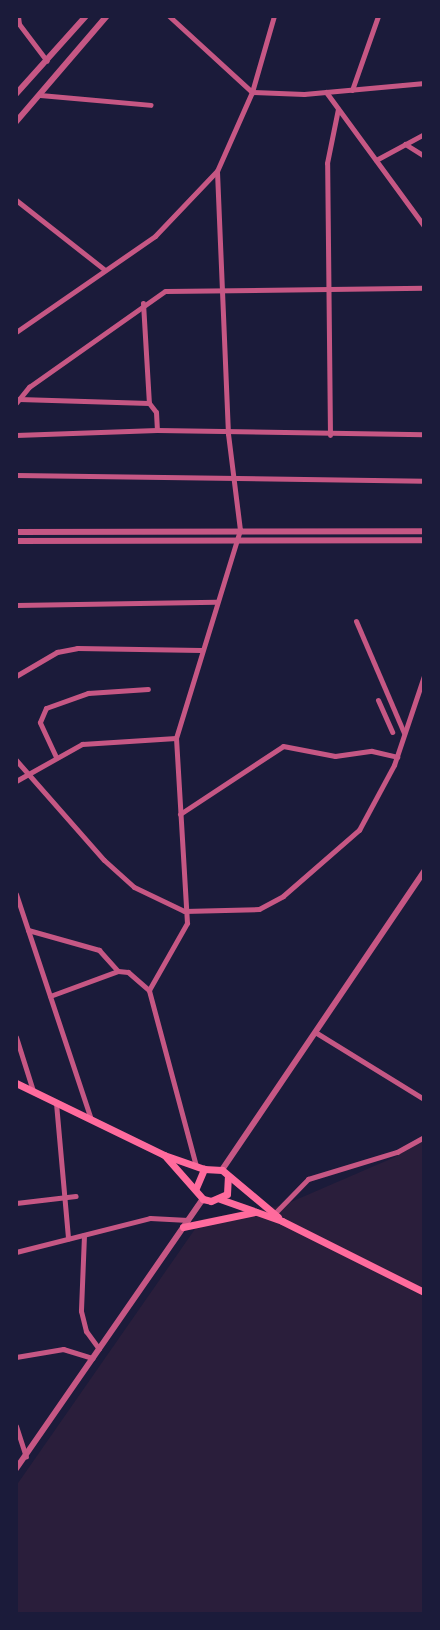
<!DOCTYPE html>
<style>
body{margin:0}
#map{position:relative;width:440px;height:1630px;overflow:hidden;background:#1b1b3a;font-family:"Noto Sans",sans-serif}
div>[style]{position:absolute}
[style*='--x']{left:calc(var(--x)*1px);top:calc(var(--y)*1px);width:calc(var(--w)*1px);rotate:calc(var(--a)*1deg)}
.green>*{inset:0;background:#2a1e3b}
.minor>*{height:5px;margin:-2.5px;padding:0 2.5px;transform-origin:2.5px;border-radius:2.5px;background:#c65784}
.tertiary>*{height:5.5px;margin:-2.75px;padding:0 2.75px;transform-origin:2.75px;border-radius:2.75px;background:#c65784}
.secondary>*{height:7px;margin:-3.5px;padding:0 3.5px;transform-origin:3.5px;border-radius:3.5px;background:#ff6b9d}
span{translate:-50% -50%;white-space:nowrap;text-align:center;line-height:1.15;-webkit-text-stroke:4px #1b1b3a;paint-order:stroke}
.frame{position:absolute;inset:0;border:18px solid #1b1b3a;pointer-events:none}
</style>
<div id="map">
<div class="green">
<i style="clip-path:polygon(424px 1138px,424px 1614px,16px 1614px,16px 1486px,202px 1219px,284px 1205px,395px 1157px)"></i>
</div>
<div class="minor">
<i style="--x:18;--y:16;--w:8;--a:83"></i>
<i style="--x:19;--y:24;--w:46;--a:52.9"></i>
<i style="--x:169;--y:16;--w:113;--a:42.5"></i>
<i style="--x:252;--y:92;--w:52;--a:2.2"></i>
<i style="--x:304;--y:94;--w:121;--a:-5.2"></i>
<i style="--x:352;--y:90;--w:78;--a:-70.6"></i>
<i style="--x:326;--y:92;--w:166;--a:53.8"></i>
<i style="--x:40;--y:95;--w:111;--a:5.1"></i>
<i style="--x:405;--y:144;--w:22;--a:32"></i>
<i style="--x:376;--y:160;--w:55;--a:-28.4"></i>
<i style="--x:16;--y:200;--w:113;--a:38.2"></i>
<i style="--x:143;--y:303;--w:100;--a:86.6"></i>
<i style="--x:16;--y:332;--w:169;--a:-34.6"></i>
<i style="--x:155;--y:236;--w:90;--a:-46.4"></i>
<i style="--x:19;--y:399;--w:130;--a:1.8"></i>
<i style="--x:149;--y:403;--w:11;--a:52"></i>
<i style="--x:156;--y:412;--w:18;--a:87"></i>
<i style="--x:16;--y:403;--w:21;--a:-51"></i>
<i style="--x:29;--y:387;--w:166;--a:-35.2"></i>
<i style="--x:165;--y:291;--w:259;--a:-0.7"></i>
<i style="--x:16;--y:435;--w:141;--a:-2"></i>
<i style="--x:157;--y:430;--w:267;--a:0.9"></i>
<i style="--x:330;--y:435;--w:272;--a:-90.6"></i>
<i style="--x:327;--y:163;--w:55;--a:-78.5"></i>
<i style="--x:16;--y:475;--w:408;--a:0.8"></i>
<i style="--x:16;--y:605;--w:200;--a:-0.9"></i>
<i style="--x:356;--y:621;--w:122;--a:66.8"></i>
<i style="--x:16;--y:676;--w:48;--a:-30.3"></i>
<i style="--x:57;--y:652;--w:20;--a:-11"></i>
<i style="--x:77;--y:648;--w:124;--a:0.9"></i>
<i style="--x:378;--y:700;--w:35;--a:66"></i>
<i style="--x:56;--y:757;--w:38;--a:-115"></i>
<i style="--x:40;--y:722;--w:15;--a:-67"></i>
<i style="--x:46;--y:708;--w:45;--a:-19.7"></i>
<i style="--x:88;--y:693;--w:60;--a:-3.8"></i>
<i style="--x:16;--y:760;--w:133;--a:48.7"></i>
<i style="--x:104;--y:860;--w:40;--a:42"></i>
<i style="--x:134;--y:887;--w:55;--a:25.6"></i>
<i style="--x:184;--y:911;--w:75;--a:-1.5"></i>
<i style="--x:259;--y:909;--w:27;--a:-28"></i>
<i style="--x:283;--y:896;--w:101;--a:-41"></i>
<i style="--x:359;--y:830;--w:74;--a:-61.7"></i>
<i style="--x:394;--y:765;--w:94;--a:-71.4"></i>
<i style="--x:16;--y:781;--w:76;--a:-29.3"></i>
<i style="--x:82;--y:744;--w:94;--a:-3.7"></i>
<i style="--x:180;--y:814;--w:123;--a:-33.4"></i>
<i style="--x:283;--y:746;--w:53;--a:10.9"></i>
<i style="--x:335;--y:756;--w:37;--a:-8"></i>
<i style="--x:372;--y:751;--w:26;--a:13"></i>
<i style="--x:16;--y:894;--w:238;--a:71.6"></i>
<i style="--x:28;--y:930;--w:74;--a:15.7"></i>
<i style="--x:99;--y:950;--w:28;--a:48"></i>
<i style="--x:50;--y:996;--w:72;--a:-20.2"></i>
<i style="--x:118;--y:971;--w:10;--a:6"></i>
<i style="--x:128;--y:972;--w:28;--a:41"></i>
<i style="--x:315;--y:1032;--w:128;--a:31.6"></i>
<i style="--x:16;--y:1037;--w:57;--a:72.5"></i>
<i style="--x:56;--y:1103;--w:136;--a:84.9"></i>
<i style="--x:196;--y:1166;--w:182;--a:-105"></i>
<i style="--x:149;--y:990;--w:77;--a:-60.4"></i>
<i style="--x:187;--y:923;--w:185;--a:-93.4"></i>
<i style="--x:176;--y:738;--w:218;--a:-72.9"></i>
<i style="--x:240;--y:530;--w:97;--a:-97.1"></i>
<i style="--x:228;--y:434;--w:263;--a:-92.4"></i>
<i style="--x:217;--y:171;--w:86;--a:-66.1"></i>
<i style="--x:252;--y:92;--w:79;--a:-73.9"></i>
<i style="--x:16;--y:1203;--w:60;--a:-6.7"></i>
<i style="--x:274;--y:1214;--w:49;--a:-45.8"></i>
<i style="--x:308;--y:1179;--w:93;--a:-16.9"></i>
<i style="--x:397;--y:1152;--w:31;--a:-29"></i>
<i style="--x:84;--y:1235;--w:76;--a:92.3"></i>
<i style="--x:81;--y:1311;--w:21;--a:76"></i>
<i style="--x:86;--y:1331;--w:22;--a:54"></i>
<i style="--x:16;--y:1252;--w:138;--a:-14.2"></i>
<i style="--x:150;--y:1218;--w:38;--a:3"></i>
<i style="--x:16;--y:1357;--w:48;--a:-9.7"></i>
<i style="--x:63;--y:1349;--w:31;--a:17"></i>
<i style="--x:16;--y:1426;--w:32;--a:72"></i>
</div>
<div class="tertiary">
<i style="--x:16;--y:94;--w:105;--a:-48.1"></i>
<i style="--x:16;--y:122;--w:140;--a:-49.4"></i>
<i style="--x:16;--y:532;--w:408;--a:-0.1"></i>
<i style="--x:16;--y:541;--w:408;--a:-0.1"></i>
<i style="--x:222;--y:1170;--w:360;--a:-55.9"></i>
<i style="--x:16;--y:1469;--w:328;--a:-55.3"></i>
</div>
<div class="secondary">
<i style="--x:16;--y:1083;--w:165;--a:25.9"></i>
<i style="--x:164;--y:1155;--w:42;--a:19.3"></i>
<i style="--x:166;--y:1157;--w:56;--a:48.6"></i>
<i style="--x:203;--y:1199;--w:8;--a:14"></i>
<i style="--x:211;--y:1201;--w:17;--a:-24"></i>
<i style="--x:227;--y:1194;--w:18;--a:-87"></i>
<i style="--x:196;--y:1188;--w:21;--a:-67"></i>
<i style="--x:204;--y:1169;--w:18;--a:3"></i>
<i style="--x:222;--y:1170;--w:73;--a:40"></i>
<i style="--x:220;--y:1199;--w:66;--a:19.5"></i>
<i style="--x:282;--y:1221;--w:159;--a:26.6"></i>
<i style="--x:183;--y:1227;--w:74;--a:-11.8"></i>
</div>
<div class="frame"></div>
</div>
